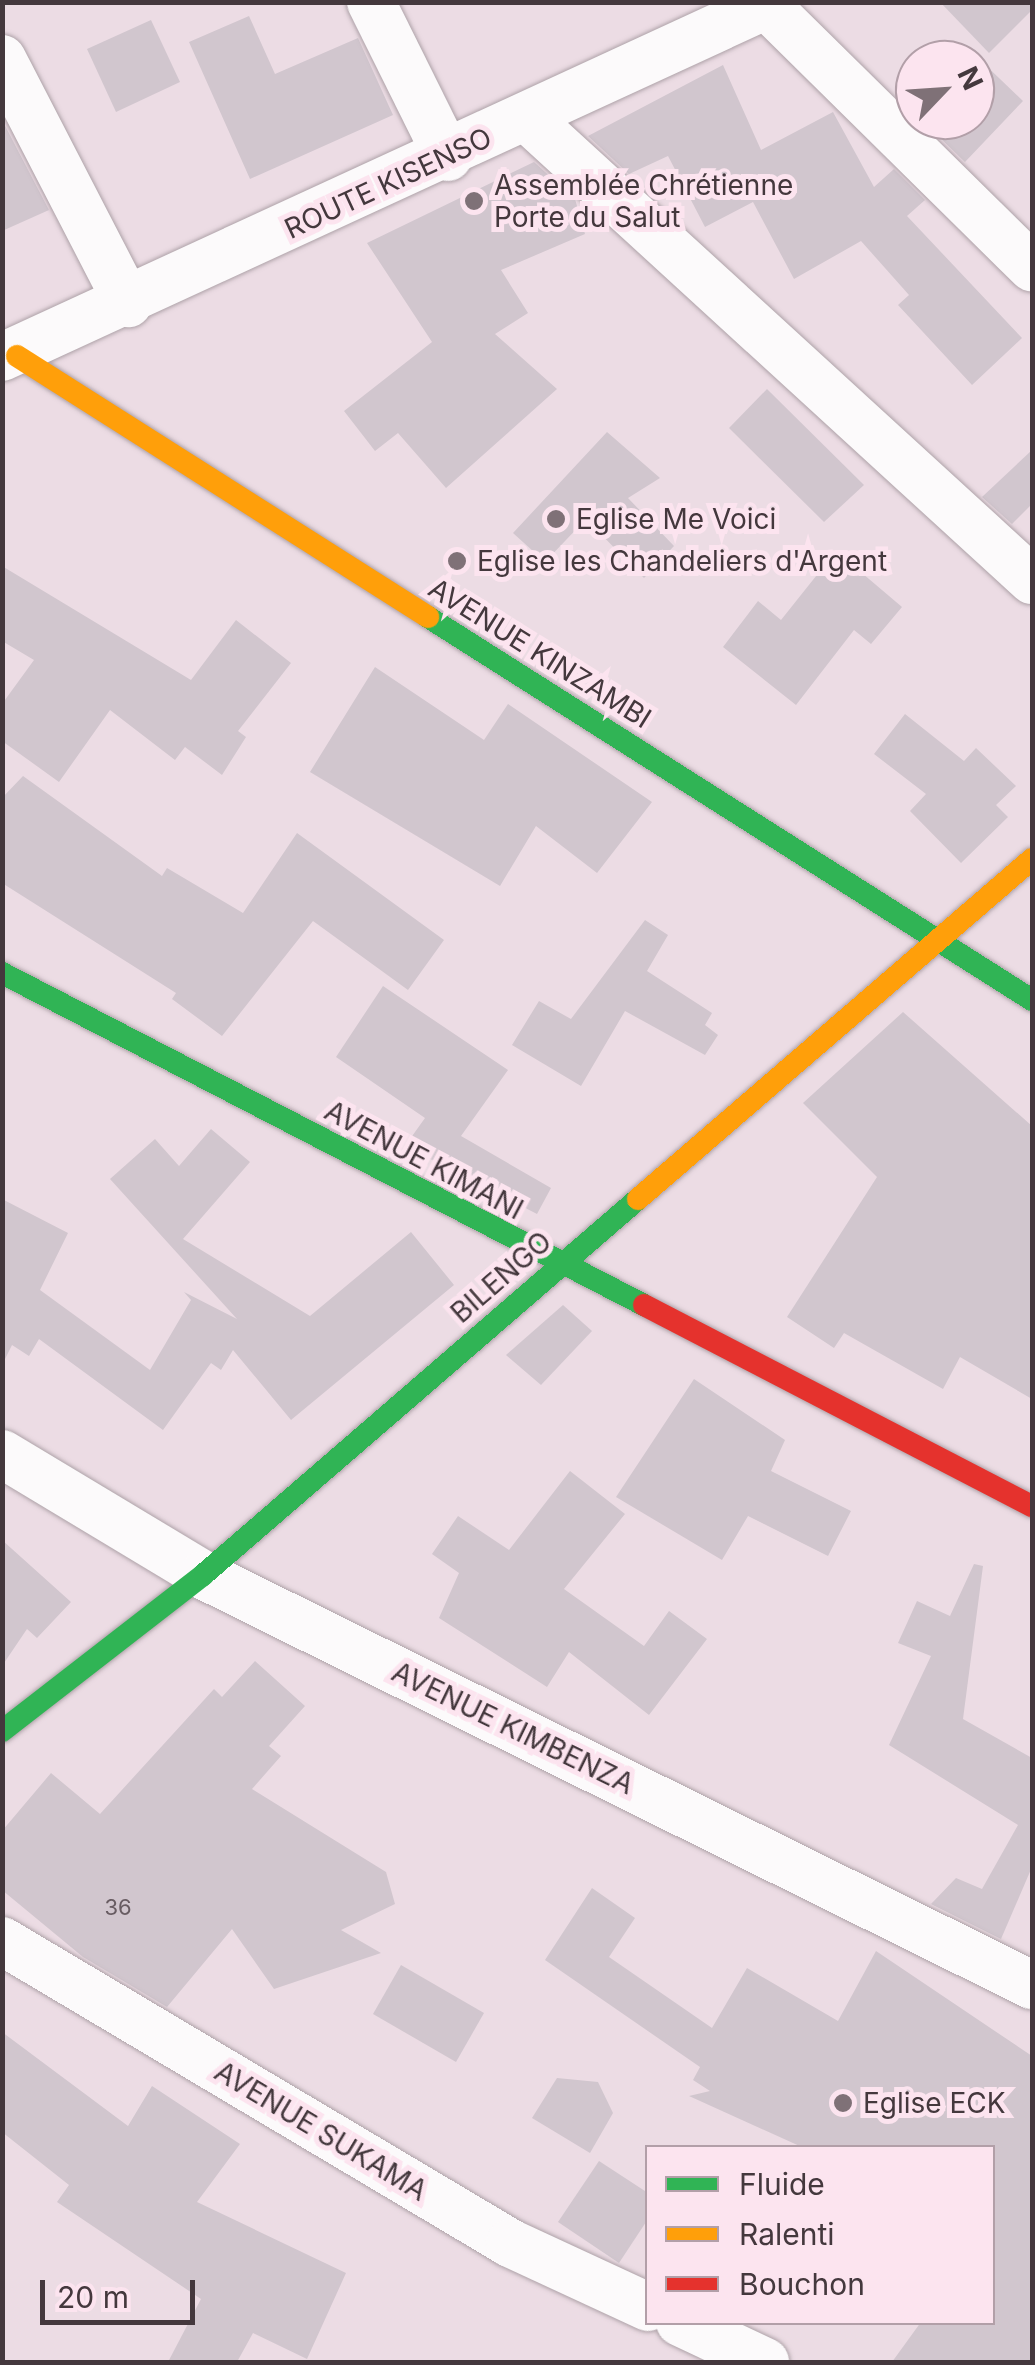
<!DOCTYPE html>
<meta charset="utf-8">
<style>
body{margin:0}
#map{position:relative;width:1035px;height:2365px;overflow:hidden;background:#ecdce4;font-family:Inter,sans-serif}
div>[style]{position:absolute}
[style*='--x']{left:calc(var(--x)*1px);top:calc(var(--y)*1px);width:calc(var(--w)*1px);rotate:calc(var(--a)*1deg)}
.building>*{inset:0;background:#d1c6ce}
.roads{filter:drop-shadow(0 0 2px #aea2a8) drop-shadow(0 0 2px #aea2a8)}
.street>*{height:48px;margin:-24px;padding:0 24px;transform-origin:24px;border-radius:24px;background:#fcfafb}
.fast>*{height:22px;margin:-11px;padding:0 11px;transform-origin:11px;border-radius:11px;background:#30b455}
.slow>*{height:22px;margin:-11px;padding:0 11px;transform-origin:11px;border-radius:11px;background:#ff9f0a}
.jam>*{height:22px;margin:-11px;padding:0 11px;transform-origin:11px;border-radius:11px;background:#e5322d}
.dots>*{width:28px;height:28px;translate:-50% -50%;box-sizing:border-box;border:5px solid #fce4ef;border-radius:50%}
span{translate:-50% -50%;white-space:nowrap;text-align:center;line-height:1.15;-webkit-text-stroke:10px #fce4ef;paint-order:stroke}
.number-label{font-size:22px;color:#685c62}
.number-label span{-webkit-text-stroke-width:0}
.street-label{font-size:28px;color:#44383d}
.poi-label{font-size:28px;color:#44383d}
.left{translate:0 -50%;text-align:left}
.frame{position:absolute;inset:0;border:5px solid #44383d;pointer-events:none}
.legend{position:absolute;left:645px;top:2145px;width:350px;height:180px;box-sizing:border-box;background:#fce4ef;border:2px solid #b29fa8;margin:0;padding:12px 18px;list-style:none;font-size:30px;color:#44383d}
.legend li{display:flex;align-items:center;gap:20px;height:50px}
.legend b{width:50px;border:2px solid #b29fa8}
.north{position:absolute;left:895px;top:40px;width:100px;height:100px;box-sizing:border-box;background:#fce4ef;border:2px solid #b29fa8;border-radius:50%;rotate:65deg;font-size:28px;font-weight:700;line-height:40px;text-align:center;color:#44383d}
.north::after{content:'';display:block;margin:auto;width:35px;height:45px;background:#7f7177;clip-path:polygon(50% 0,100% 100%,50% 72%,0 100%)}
.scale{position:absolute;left:40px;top:2280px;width:155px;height:45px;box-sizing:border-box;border:5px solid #44383d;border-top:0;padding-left:12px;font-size:30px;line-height:35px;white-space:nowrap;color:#44383d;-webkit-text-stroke:8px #fce4ef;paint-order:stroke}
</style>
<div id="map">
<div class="building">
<i style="clip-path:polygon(940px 2px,1032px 2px,1032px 10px,989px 53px)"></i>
<i style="clip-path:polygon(249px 16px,275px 74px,358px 38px,393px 115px,250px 179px,189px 42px)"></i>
<i style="clip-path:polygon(151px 20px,180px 82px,116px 112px,87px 49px)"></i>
<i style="clip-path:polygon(975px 55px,1023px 101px,965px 162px,934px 132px,945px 120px,975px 120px)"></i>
<i style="clip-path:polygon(723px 65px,761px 150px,833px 112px,874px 187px,894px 169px,925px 200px,907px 216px,1022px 338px,972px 385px,898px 305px,909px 295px,861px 241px,794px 279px,753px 202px,705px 227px,668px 156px,629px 174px,588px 136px)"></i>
<i style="clip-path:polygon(2px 120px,49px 210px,2px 231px)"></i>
<i style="clip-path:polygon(534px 162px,575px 199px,585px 234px,501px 270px,528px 313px,495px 334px,557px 389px,446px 488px,398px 433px,375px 451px,344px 411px,432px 342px,367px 243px)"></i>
<i style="clip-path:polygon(767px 389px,864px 485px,824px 522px,729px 428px)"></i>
<i style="clip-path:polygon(607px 432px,660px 478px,628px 498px,674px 546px,644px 578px,586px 519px,545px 562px,513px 533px)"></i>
<i style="clip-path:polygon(1032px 450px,1032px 504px,1012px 524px,982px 497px)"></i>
<i style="clip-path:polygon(836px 551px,902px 607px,871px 644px,854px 630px,796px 705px,723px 647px,758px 601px,781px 620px)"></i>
<i style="clip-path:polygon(2px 566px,191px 680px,236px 620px,291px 663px,238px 731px,246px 737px,222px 775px,185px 747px,175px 760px,110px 710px,59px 782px,2px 741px,2px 704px,34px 660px,2px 641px)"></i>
<i style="clip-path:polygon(375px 667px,484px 740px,508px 704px,652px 802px,597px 873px,536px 826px,500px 886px,310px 772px)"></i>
<i style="clip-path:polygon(905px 714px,964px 761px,976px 748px,1016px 786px,996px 805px,1008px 817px,961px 863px,910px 811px,926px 794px,874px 754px)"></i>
<i style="clip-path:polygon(23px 776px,162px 876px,167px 868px,243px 913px,297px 833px,444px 940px,408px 990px,313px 921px,222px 1036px,172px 999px,176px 993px,2px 883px,2px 798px)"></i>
<i style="clip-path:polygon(645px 920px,668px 935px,647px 971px,712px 1013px,705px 1025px,718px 1035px,705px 1055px,625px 1011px,581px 1086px,512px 1045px,539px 1001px,571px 1019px)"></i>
<i style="clip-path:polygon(383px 986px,508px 1070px,461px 1136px,551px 1188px,537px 1214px,405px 1146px,425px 1118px,336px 1057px)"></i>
<i style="clip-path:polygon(903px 1012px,1032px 1126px,1032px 1399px,960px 1357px,943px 1389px,844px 1333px,834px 1348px,787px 1317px,877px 1177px,803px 1103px)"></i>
<i style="clip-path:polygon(211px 1129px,250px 1162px,183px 1239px,310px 1316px,411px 1232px,454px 1285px,291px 1420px,233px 1350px,221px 1370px,211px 1363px,163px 1430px,39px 1339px,29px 1356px,12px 1345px,2px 1365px,2px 1199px,68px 1233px,40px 1290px,150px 1370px,191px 1300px,184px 1292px,237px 1319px,110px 1179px,155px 1139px,179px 1166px)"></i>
<i style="clip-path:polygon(563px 1305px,592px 1331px,541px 1385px,506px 1355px)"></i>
<i style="clip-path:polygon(694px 1379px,785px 1440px,771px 1471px,851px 1511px,828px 1556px,748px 1516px,722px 1560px,616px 1497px)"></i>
<i style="clip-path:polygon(570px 1471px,625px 1514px,564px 1589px,644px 1646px,669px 1611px,707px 1639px,649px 1715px,569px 1652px,547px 1687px,439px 1618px,459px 1573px,432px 1554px,458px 1516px,509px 1550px)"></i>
<i style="clip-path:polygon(2px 1540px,71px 1602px,37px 1638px,27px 1629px,2px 1666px)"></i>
<i style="clip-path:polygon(974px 1564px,983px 1566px,963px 1719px,1032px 1758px,1032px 1867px,1001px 1939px,931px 1904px,956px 1878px,982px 1889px,1018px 1825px,889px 1745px,931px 1656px,898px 1643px,917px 1601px,950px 1616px)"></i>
<i style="clip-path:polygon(255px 1661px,305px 1706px,269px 1746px,281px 1756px,252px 1789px,386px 1872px,395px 1904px,341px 1930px,381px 1953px,274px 1989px,232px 1929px,167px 2007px,83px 1957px,2px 1890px,2px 1831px,51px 1773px,100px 1814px,214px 1689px,222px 1697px)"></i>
<i style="clip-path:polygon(592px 1888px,635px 1918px,609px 1957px,712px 2028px,747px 1968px,838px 2021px,876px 1951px,1032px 2056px,1032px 2362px,892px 2362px,921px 2322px,992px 2322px,992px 2148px,804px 2148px,689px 2096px,710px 2091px,693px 2080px,700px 2067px,545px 1960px)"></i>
<i style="clip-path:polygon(401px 1965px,484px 2013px,456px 2062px,373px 2014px)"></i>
<i style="clip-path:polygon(2px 2032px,128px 2126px,152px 2086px,240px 2144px,197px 2202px,346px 2273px,307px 2359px,253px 2333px,237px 2362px,168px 2362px,201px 2299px,57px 2202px,69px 2185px,2px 2132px)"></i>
<i style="clip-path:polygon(557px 2078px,598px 2082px,613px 2113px,590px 2153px,532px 2118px)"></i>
<i style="clip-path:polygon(599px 2161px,648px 2193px,648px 2219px,619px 2263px,558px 2222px)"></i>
</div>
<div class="roads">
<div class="street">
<i style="--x:371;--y:2;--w:173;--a:63.6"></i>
<i style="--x:763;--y:2;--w:378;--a:44.6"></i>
<i style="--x:2;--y:59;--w:275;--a:62.7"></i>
<i style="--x:526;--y:117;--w:686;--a:42.46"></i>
<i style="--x:2;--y:357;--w:849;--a:-24.72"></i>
<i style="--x:2;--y:1454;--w:235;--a:31"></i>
<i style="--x:203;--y:1575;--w:925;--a:26.32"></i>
<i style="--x:2;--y:1941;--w:591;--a:30.73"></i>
<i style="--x:510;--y:2243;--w:152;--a:24.9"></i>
<i style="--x:680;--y:2322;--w:94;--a:25.2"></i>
</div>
<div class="fast">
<i style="--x:428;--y:617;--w:715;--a:32.38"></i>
<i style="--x:2;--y:973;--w:723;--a:27.35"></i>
<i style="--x:2;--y:1731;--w:254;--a:-37.8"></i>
<i style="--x:203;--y:1575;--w:575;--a:-40.84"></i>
</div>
<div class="slow">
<i style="--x:17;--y:356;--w:487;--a:32.4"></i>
<i style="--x:638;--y:1199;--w:520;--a:-40.79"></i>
</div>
<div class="jam">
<i style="--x:644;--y:1305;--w:437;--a:27.4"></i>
</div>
</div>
<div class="dots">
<i style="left:474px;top:201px;background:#7f7177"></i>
<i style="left:556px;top:519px;background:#7f7177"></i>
<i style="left:457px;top:561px;background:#7f7177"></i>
<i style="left:843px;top:2103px;background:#7f7177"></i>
</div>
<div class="number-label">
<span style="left:118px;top:1908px">36</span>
</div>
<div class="street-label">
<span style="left:388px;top:183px;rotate:-25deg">ROUTE KISENSO</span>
<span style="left:540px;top:653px;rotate:32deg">AVENUE KINZAMBI</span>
<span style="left:424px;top:1160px;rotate:28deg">AVENUE KIMANI</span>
<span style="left:501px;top:1277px;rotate:-41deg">BILENGO</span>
<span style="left:513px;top:1728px;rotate:26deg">AVENUE KIMBENZA</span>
<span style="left:321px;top:2131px;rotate:31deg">AVENUE SUKAMA</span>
</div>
<div class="poi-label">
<span class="left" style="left:494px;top:201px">Assemblée Chrétienne<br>Porte du Salut</span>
<span class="left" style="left:576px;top:519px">Eglise Me Voici</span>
<span class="left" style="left:477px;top:561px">Eglise les Chandeliers d'Argent</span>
<span class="left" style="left:863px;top:2103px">Eglise ECK</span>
</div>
<div class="frame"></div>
<ul class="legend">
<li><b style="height:12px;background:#30b455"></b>Fluide</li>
<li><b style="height:12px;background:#ff9f0a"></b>Ralenti</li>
<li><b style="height:12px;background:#e5322d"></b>Bouchon</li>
</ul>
<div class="north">N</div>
<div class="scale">20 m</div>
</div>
